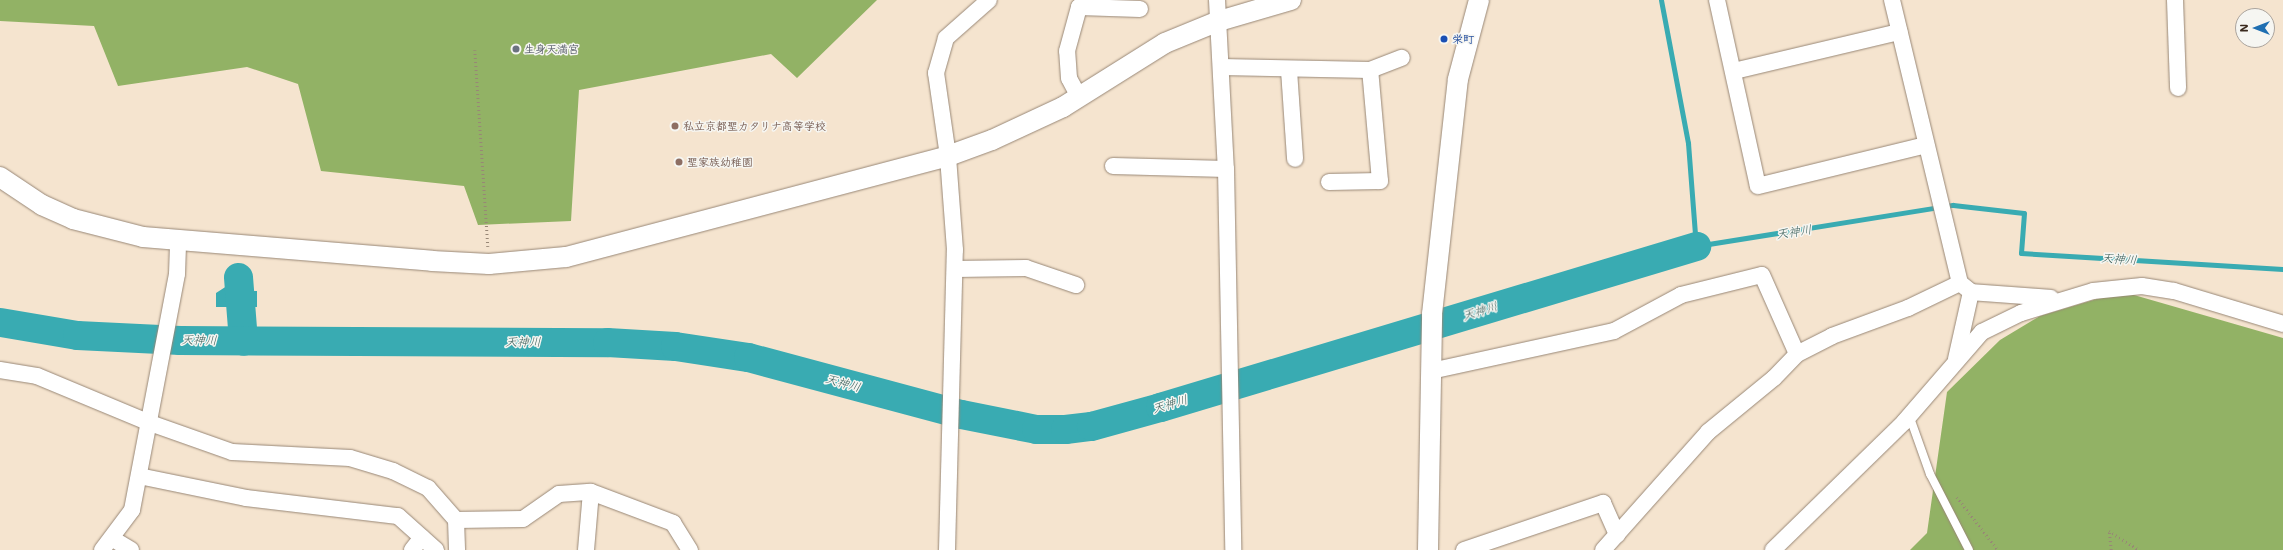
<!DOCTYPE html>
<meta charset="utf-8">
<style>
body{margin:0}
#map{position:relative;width:2283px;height:550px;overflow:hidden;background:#f5e4cf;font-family:Mali,"Klee One",sans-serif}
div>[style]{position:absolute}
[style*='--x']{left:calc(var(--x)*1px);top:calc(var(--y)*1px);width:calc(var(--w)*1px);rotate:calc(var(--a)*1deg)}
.forest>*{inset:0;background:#92b265}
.water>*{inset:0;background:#39abb2}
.stream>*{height:5px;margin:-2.5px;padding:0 2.5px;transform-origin:2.5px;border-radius:2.5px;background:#39abb2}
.river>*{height:29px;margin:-14.5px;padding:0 14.5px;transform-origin:14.5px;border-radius:14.5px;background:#39abb2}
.path>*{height:2.5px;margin-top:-1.25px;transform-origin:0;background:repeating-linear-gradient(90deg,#988776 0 1px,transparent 0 4px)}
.roads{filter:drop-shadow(0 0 1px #988776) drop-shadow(0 0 1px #988776)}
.service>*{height:8px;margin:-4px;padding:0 4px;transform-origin:4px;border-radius:4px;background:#fff}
.minor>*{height:16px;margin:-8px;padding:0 8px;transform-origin:8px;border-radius:8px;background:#fff}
.tertiary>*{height:20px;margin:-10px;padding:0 10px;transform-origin:10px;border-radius:10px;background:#fff}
.dots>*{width:11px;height:11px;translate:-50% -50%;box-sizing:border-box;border:2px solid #f6f6f2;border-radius:50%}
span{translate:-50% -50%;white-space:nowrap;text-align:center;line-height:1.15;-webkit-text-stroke:3px #f6f6f2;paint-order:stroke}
.transit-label{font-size:11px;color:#164399;font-weight:700}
.left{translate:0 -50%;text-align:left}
.worship-label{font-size:11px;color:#5b616d;font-weight:700}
.education-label{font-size:11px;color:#785e54;font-weight:700}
.water-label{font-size:12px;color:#3a5e59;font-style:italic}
.north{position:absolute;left:2235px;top:8px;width:40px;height:40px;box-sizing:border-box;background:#f6f6f2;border:1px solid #aba49d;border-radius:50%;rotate:270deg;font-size:11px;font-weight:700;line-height:16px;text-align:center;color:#3b2a1e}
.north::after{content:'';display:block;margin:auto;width:14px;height:18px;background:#1f6fb2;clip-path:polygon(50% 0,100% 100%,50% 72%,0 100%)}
</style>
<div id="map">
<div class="forest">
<i style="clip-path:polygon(0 0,877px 0,797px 78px,771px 54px,579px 90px,571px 221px,478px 225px,464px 186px,321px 171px,298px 84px,247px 67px,118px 86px,94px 26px,0 21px)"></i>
<i style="clip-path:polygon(2110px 295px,2134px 295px,2283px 338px,2283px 550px,1910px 550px,1927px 533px,1947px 392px,2000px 340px,2040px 316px)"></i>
</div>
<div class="water">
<i style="clip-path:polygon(230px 277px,243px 277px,243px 283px,251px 291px,257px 291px,257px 307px,216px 307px,216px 293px,230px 284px)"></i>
</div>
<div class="stream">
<i style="--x:1661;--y:0;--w:146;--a:79.3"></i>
<i style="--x:1688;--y:143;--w:103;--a:85.6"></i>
<i style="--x:1696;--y:246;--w:260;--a:-9.1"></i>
<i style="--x:1953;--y:205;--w:71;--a:6.4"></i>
<i style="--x:2024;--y:213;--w:40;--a:94.3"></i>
<i style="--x:2021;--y:253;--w:262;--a:3.5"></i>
</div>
<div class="river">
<i style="--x:238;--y:277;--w:64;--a:85.5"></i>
<i style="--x:0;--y:322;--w:78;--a:9.6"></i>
<i style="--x:77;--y:335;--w:103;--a:2.8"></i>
<i style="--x:180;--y:340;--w:427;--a:0.3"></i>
<i style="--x:607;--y:342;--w:68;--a:3.4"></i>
<i style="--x:675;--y:346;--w:74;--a:8.6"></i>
<i style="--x:748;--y:357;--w:220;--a:15"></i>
<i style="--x:961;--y:414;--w:76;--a:11.3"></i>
<i style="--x:1036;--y:429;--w:29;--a:0"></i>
<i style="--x:1065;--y:429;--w:26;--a:-7"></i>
<i style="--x:1091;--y:426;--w:72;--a:-15.4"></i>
<i style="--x:1160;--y:407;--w:560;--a:-16.72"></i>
</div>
<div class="path">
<i style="--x:475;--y:50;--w:197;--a:86.2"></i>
<i style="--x:1957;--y:497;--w:67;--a:52.3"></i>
<i style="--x:2111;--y:550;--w:19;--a:-96"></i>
<i style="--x:2109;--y:531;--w:36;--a:32"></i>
</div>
<div class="roads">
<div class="service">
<i style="--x:1909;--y:415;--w:63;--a:70.4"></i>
<i style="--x:1930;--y:474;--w:85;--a:62.8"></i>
</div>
<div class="minor">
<i style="--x:1217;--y:0;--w:169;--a:87"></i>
<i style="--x:1226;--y:169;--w:381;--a:88.9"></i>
<i style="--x:1717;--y:0;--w:190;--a:77.6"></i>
<i style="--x:1758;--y:186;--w:173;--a:-13.7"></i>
<i style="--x:1892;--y:0;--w:291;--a:76.5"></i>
<i style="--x:1960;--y:283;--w:14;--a:39"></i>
<i style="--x:1971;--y:292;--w:69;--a:102.6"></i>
<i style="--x:2175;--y:0;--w:88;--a:88"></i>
<i style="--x:1221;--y:67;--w:149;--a:1.2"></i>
<i style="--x:1370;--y:70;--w:34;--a:-21"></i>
<i style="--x:1289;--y:70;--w:89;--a:86.1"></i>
<i style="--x:1734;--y:71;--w:170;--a:-13.3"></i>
<i style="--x:1079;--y:97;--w:21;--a:-118"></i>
<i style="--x:1069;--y:78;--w:27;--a:-94"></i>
<i style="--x:1067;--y:51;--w:46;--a:-74.7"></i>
<i style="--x:1079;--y:7;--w:61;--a:1.9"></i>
<i style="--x:1113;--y:166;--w:113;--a:1.5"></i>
<i style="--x:1329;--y:182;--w:51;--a:-1.1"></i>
<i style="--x:1380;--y:181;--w:111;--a:-95.1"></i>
<i style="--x:955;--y:269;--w:71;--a:-0.8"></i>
<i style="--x:1026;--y:268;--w:53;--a:18.8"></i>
<i style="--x:1971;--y:292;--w:80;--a:4.3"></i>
<i style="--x:0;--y:370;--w:37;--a:9"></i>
<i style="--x:37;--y:376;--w:122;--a:22.6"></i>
<i style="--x:150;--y:423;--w:87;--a:19.5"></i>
<i style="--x:232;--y:452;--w:118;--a:2.9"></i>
<i style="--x:350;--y:458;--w:45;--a:16.8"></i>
<i style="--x:393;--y:471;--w:39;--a:26"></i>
<i style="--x:428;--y:488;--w:43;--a:48.8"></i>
<i style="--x:456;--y:520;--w:30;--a:88"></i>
<i style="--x:1431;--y:371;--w:187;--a:-12.3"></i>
<i style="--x:1614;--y:331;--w:76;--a:-28.2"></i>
<i style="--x:1681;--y:295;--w:83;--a:-13.9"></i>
<i style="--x:1762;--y:275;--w:86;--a:66.1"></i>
<i style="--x:139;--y:476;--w:109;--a:11.6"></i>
<i style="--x:246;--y:498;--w:153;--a:6.8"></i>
<i style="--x:398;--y:516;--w:51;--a:41.8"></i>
<i style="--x:456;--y:520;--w:67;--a:-0.9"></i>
<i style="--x:523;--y:519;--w:44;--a:-34.8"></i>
<i style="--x:559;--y:494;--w:32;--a:-4"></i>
<i style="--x:591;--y:492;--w:88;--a:20.7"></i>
<i style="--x:673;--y:523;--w:32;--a:58"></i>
<i style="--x:113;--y:539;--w:21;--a:31"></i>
<i style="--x:102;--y:550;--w:50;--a:-53.1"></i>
<i style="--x:132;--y:510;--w:240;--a:-79.2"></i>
<i style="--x:177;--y:274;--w:33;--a:-88"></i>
<i style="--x:412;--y:550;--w:16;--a:-52"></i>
<i style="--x:586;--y:550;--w:58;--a:-85.1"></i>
<i style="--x:947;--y:550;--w:300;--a:-88.5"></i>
<i style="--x:955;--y:250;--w:94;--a:-94.3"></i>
<i style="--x:948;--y:156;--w:84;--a:-98.2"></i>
<i style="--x:936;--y:73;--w:36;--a:-74"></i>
<i style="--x:946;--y:38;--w:57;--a:-41.5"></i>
<i style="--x:1464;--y:550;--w:147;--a:-18.7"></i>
<i style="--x:1603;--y:503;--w:35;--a:66"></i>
<i style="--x:1603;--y:550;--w:158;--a:-48.3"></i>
<i style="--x:1708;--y:432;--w:85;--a:-39.3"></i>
<i style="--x:1774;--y:378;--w:33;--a:-46"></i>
<i style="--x:1797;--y:354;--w:39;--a:-27"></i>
<i style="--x:1832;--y:336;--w:81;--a:-20.2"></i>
<i style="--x:1908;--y:308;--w:58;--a:-25.7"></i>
<i style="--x:1773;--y:550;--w:183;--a:-44.3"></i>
<i style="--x:1904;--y:422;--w:119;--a:-49.1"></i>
<i style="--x:1982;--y:332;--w:43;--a:-26"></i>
<i style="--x:2021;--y:313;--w:75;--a:-17"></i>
<i style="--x:2093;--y:291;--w:49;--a:-5.8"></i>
<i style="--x:2142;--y:286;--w:32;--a:9"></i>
<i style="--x:2174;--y:291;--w:114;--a:16.8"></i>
</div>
<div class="tertiary">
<i style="--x:0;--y:177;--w:50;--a:33.7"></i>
<i style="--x:42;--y:205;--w:34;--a:24"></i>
<i style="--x:73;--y:219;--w:72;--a:14.4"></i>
<i style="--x:143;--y:237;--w:290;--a:4.7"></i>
<i style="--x:432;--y:261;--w:57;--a:3"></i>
<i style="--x:489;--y:264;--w:77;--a:-5.2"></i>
<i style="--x:566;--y:257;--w:395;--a:-14.8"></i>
<i style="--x:948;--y:156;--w:47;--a:-20"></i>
<i style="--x:992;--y:140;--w:78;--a:-24.9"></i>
<i style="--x:1063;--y:107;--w:120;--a:-32.1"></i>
<i style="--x:1165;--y:43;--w:58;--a:-22.2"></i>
<i style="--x:1219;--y:21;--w:75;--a:-16.3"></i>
<i style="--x:1428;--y:550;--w:236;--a:-89"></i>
<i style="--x:1432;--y:314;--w:236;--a:-83.7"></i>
<i style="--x:1458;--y:79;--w:82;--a:-75.1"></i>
</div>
</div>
<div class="dots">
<i style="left:1444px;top:39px;background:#1a4fb4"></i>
<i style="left:516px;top:49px;background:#6b7280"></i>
<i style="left:675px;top:126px;background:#8d6e63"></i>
<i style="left:679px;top:162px;background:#8d6e63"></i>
</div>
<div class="transit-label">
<span class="left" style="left:1452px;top:39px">栄町</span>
</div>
<div class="worship-label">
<span class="left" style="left:524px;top:49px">生身天満宮</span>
</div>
<div class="education-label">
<span class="left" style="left:683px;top:126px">私立京都聖カタリナ高等学校</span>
<span class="left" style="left:687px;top:162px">聖家族幼稚園</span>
</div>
<div class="water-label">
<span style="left:1794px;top:232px;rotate:-9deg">天神川</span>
<span style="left:2119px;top:259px;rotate:4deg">天神川</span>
<span style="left:1480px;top:311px;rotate:-17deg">天神川</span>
<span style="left:199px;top:340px;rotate:1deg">天神川</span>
<span style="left:523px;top:342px">天神川</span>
<span style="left:843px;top:383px;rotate:15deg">天神川</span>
<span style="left:1170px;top:404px;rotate:-16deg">天神川</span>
</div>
<div class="north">N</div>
</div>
